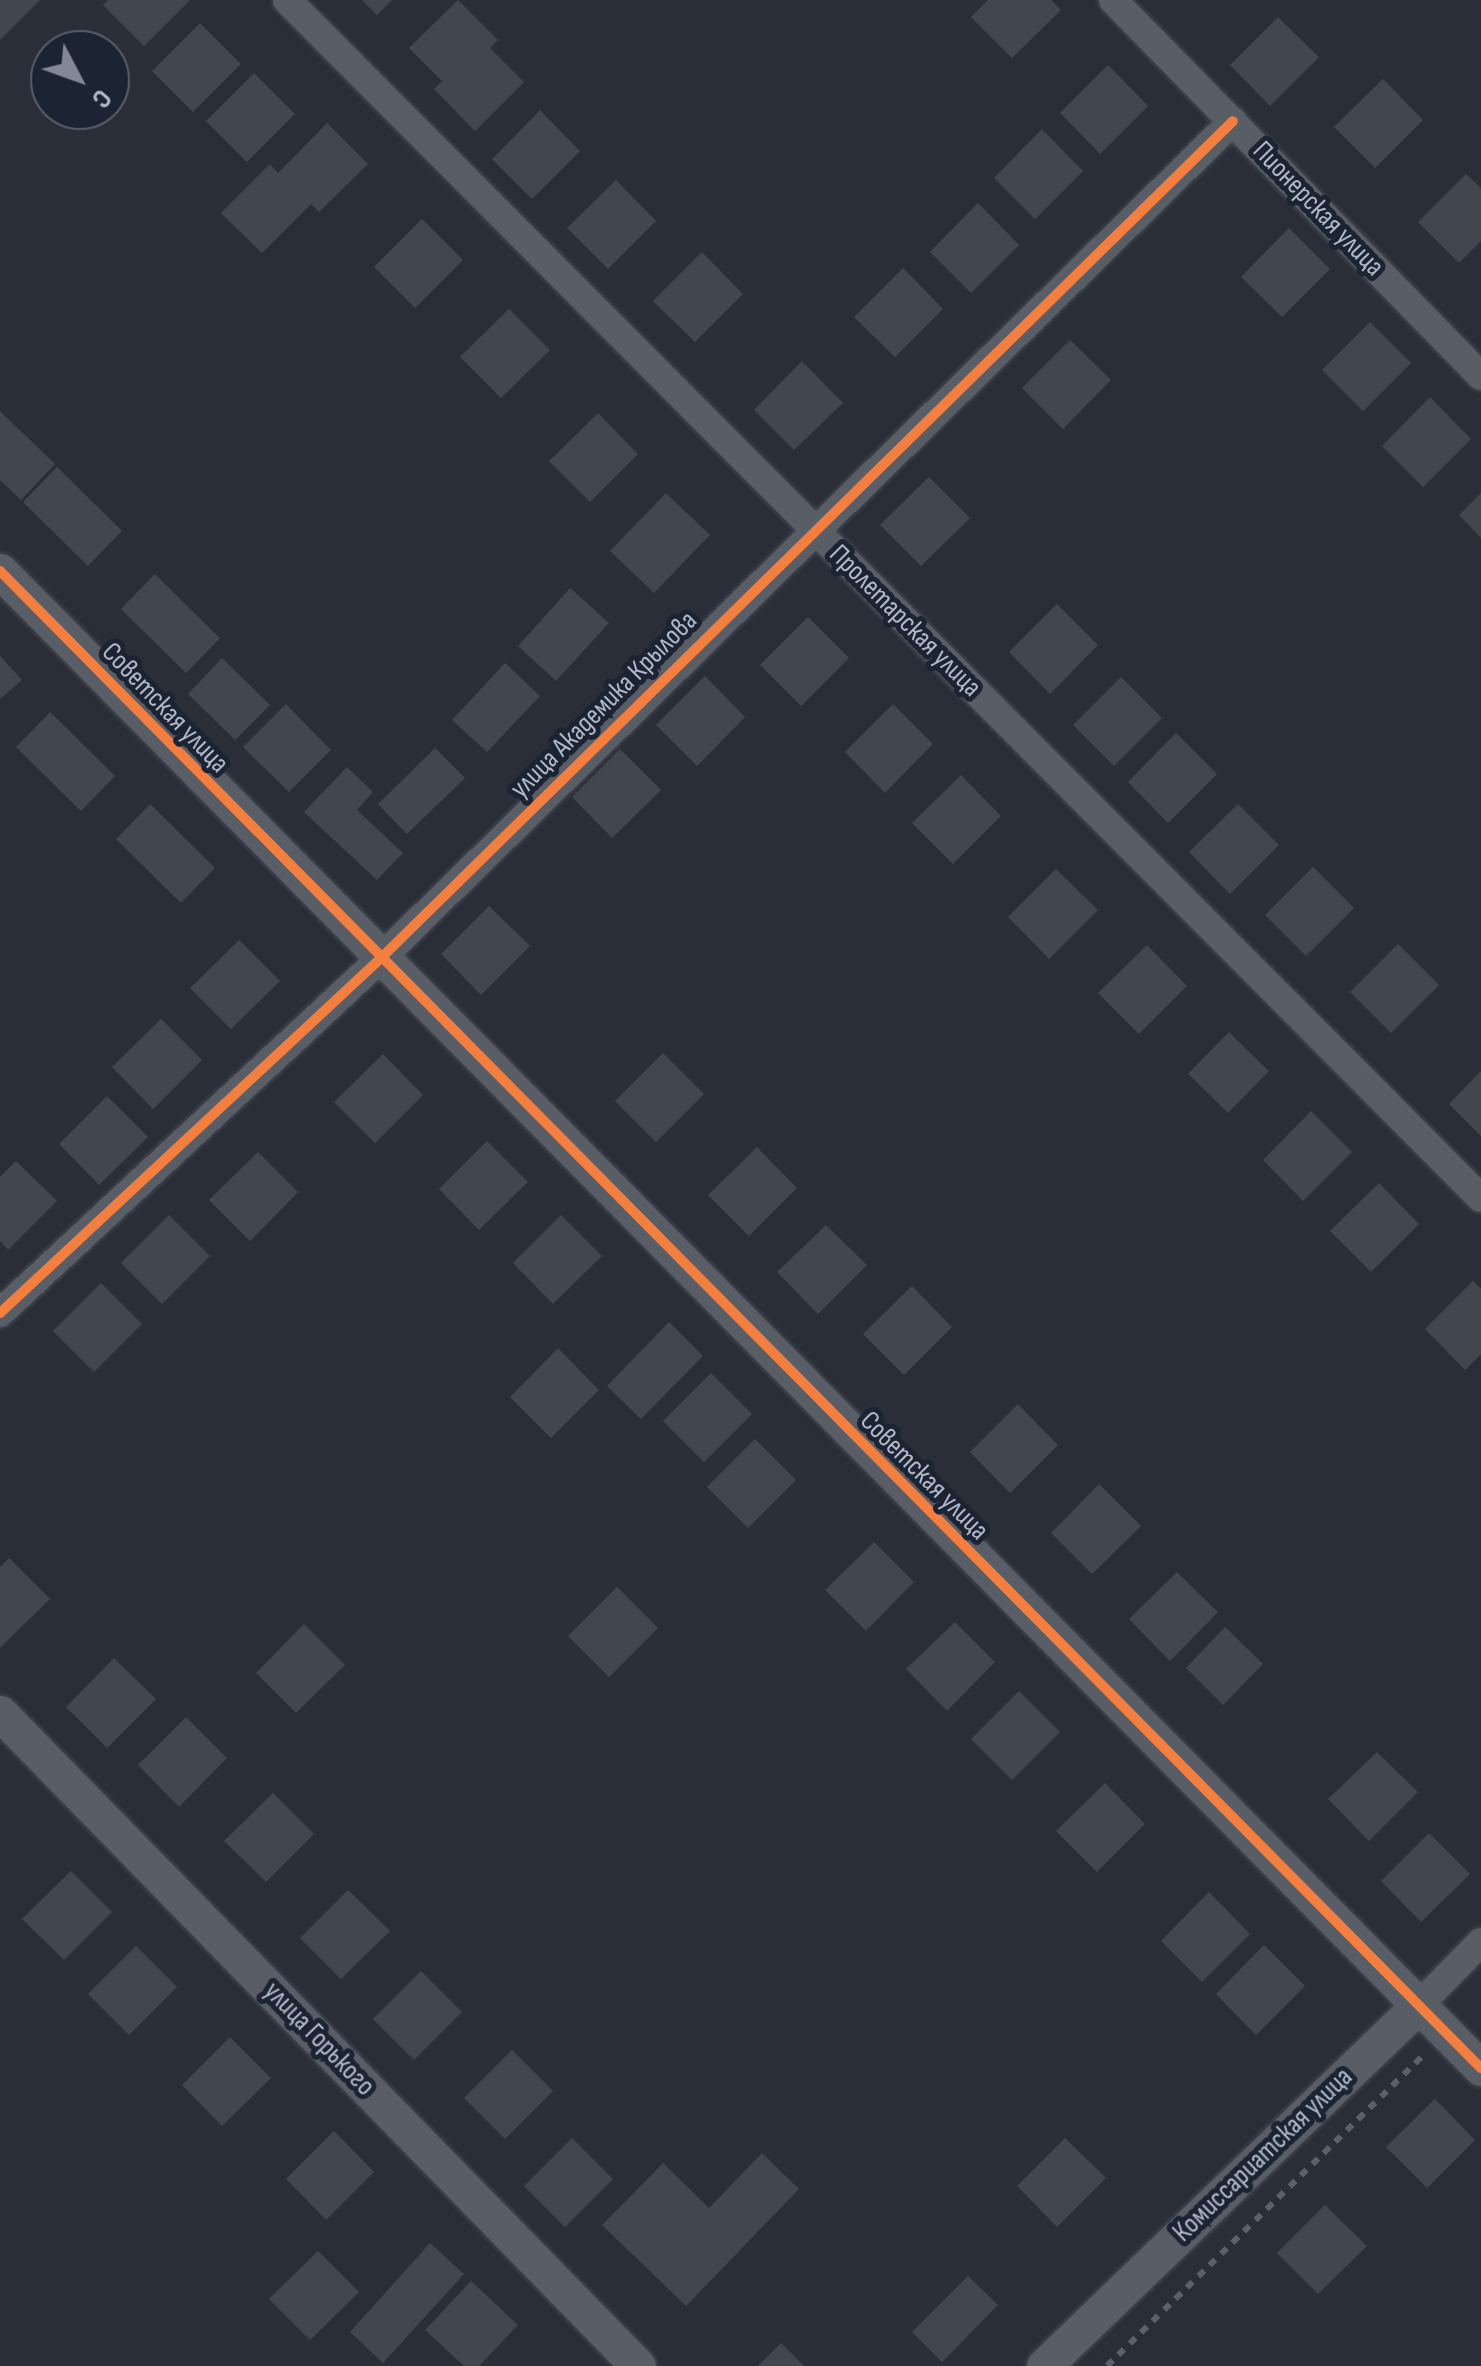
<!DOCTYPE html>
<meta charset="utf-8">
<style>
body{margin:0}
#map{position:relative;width:1481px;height:2366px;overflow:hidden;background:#292e38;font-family:"Sofia Sans Condensed",sans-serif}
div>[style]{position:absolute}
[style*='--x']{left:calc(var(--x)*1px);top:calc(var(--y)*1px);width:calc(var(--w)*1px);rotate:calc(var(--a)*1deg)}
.building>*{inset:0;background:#42464e}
.path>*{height:6px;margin-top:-3px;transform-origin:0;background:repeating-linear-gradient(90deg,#5c6169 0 8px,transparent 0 16px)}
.roads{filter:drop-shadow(0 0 2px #454951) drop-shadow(0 0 2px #454951)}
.minor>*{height:28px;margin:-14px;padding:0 14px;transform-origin:14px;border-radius:14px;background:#595d66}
.tertiary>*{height:35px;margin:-17.5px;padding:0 17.5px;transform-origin:17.5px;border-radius:17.5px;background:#595d66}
.cycleway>*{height:10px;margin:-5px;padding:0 5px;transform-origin:5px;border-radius:5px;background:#f27e40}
span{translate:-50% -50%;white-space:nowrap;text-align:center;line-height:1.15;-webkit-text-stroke:10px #1c2333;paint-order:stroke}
.street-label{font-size:28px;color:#b2b9c9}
.north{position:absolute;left:30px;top:30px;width:100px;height:100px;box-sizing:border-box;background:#1c2333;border:2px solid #585f6f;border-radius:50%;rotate:131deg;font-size:28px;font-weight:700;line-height:40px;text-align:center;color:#b2b9c9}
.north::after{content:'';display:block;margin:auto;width:35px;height:45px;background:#828896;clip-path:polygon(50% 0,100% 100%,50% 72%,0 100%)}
</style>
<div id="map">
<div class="building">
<i style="clip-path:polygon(0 0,40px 0,0 40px)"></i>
<i style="clip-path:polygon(108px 0,190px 0,144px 46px,103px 5px)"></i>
<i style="clip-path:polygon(362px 0,392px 0,377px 15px)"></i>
<i style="clip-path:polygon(458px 0,498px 40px,490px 48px,524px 82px,475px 131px,434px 89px,442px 81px,409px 48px)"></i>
<i style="clip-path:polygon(988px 0,1051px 0,1061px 10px,1012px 58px,971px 17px)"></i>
<i style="clip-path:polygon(1278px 17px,1319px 57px,1270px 106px,1230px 65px)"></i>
<i style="clip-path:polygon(200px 23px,241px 64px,193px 112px,152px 71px)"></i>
<i style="clip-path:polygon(1108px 65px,1148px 106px,1100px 154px,1060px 113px)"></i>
<i style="clip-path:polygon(254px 73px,295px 114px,247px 162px,206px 121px)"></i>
<i style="clip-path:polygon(1383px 79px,1423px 120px,1375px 168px,1334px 127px)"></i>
<i style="clip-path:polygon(540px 110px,580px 151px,532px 199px,492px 159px)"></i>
<i style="clip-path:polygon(327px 123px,368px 164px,319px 212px,311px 204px,262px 253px,221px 213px,270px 164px,278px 173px)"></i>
<i style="clip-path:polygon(1042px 129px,1083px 171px,1035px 219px,994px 178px)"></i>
<i style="clip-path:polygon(1466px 174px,1481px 188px,1481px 241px,1459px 263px,1418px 222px)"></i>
<i style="clip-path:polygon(616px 180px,656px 221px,608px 269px,567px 228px)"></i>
<i style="clip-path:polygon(978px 203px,1019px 245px,971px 293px,930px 252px)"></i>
<i style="clip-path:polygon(422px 219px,463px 260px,415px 308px,374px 267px)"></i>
<i style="clip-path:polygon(1289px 228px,1330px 269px,1282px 317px,1241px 277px)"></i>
<i style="clip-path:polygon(702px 252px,743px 294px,695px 342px,653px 301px)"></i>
<i style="clip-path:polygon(903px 268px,943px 309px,895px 357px,854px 317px)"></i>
<i style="clip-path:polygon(509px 309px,550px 350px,501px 398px,460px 357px)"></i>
<i style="clip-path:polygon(1370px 322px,1411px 363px,1363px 411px,1322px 370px)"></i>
<i style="clip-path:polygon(1070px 340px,1111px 380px,1063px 429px,1022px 388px)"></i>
<i style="clip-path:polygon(802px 361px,843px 403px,794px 450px,754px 410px)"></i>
<i style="clip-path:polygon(1430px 397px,1471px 439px,1423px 487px,1382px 446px)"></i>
<i style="clip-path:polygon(0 411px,55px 464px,21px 500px,0 480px)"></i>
<i style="clip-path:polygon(598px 413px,638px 454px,590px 502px,549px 461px)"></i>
<i style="clip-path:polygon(57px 467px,122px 531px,88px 566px,23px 502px)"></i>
<i style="clip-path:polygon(929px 477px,970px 518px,921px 566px,880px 525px)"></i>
<i style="clip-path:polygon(666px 493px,710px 535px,654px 593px,610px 551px)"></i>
<i style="clip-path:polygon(1481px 493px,1481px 538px,1459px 515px)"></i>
<i style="clip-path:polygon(155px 574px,220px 638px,186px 673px,121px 609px)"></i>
<i style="clip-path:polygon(570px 588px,609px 623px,556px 681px,518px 646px)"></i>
<i style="clip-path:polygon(1057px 604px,1098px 645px,1050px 694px,1009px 652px)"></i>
<i style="clip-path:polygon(808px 617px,849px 658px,801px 706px,760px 665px)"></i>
<i style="clip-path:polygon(0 656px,22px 680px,0 699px)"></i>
<i style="clip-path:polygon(222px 658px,270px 705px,235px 740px,188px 694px)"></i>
<i style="clip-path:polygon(505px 663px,540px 696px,487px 752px,452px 720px)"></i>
<i style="clip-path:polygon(705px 676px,745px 717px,697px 766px,656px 725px)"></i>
<i style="clip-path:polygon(1121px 677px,1162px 718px,1114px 766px,1073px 725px)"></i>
<i style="clip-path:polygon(286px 704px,331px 750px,289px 792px,243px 747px)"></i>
<i style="clip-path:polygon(893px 704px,933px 744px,885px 793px,845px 752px)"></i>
<i style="clip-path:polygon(50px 712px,115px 776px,81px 811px,16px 747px)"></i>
<i style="clip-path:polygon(1176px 733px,1217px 774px,1168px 823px,1128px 782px)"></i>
<i style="clip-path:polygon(435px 748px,465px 778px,407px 834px,378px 804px)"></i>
<i style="clip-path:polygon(620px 749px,661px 790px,612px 838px,572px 797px)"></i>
<i style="clip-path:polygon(347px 767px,373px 792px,357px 810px,403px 853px,377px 880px,304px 812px)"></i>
<i style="clip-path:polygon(961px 775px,1001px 816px,953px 864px,912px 823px)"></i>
<i style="clip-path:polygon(150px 804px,215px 868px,181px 903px,116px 839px)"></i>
<i style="clip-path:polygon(1238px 804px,1279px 845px,1230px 894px,1189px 852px)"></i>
<i style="clip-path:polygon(1313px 867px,1354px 908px,1306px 956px,1265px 915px)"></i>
<i style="clip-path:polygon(1056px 869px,1098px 910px,1049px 959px,1008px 917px)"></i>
<i style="clip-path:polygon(489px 906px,530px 946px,481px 995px,441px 954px)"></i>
<i style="clip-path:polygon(239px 940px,280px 981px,231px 1029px,190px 988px)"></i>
<i style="clip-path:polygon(1398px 944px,1439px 985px,1391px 1033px,1350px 992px)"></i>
<i style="clip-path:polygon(1147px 945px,1187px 986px,1139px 1034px,1098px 993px)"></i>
<i style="clip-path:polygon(161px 1019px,202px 1060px,153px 1109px,112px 1067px)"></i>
<i style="clip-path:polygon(1229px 1032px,1269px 1071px,1228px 1113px,1188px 1074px)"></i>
<i style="clip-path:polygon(663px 1053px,704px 1094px,656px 1142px,615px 1101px)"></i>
<i style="clip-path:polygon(383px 1054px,423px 1095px,375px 1143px,334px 1102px)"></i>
<i style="clip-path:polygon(1481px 1071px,1481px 1136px,1449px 1104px)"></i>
<i style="clip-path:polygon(107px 1096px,148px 1137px,99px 1185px,59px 1144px)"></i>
<i style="clip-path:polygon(1311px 1111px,1352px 1152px,1303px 1201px,1263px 1160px)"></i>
<i style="clip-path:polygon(487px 1141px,528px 1182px,479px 1230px,439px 1189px)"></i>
<i style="clip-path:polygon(757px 1147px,797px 1188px,749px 1236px,708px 1195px)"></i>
<i style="clip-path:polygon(258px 1152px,298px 1192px,250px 1241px,209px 1200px)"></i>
<i style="clip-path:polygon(16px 1161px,57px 1201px,8px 1250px,0 1241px,0 1177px)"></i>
<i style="clip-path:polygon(1379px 1183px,1419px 1224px,1371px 1272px,1330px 1231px)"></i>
<i style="clip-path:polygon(169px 1215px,210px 1256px,162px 1304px,121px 1263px)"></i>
<i style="clip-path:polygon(561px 1215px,602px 1256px,553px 1304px,513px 1263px)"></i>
<i style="clip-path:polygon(826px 1225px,867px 1265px,818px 1314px,777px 1272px)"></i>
<i style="clip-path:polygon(1473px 1281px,1481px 1289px,1481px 1354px,1465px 1370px,1425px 1329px)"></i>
<i style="clip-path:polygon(101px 1283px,142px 1324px,94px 1372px,53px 1331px)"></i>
<i style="clip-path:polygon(912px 1286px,952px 1327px,904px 1375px,863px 1334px)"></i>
<i style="clip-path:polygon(669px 1322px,703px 1356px,641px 1419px,607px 1386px)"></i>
<i style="clip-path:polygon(558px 1348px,599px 1390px,551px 1438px,510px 1397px)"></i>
<i style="clip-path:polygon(711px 1373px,752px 1414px,704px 1462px,663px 1421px)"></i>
<i style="clip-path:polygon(1018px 1404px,1058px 1445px,1010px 1493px,970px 1452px)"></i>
<i style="clip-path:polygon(755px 1439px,796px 1480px,748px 1528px,707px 1487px)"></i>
<i style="clip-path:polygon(1099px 1484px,1141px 1526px,1092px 1574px,1051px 1533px)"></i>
<i style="clip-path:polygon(874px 1542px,914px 1582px,866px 1631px,825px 1590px)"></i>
<i style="clip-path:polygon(9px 1558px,50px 1599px,0 1648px,0 1567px)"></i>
<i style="clip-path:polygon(1177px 1572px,1218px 1612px,1170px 1661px,1129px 1619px)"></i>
<i style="clip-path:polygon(617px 1587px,658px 1628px,609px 1677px,568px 1636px)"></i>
<i style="clip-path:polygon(955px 1622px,995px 1662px,947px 1711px,906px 1669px)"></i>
<i style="clip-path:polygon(304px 1624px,345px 1665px,296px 1713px,256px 1673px)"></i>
<i style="clip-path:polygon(1225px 1627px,1263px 1664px,1223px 1705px,1186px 1668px)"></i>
<i style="clip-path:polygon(114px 1658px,156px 1699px,107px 1748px,66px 1707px)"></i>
<i style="clip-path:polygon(1019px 1691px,1060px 1732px,1012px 1780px,971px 1739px)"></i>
<i style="clip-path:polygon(186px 1717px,227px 1758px,179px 1807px,138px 1765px)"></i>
<i style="clip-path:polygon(1377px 1752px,1418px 1792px,1369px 1841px,1328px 1799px)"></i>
<i style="clip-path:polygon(1105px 1783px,1145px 1824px,1097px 1872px,1056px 1831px)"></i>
<i style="clip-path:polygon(273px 1793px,314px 1834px,266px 1882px,224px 1841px)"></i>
<i style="clip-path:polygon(1429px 1833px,1470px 1874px,1421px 1922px,1381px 1881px)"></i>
<i style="clip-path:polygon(71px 1871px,112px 1912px,64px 1960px,22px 1919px)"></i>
<i style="clip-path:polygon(348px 1890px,390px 1931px,341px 1979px,300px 1938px)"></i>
<i style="clip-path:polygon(1209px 1892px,1250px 1934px,1202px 1982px,1161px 1941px)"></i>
<i style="clip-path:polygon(1264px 1945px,1305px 1986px,1256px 2035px,1216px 1994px)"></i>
<i style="clip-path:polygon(136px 1946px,177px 1987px,129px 2035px,88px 1994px)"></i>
<i style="clip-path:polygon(421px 1971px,462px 2012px,414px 2060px,373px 2019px)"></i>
<i style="clip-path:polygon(230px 2037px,271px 2078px,222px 2126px,182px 2085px)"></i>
<i style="clip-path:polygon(512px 2050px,553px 2091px,505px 2139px,464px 2098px)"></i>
<i style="clip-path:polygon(1435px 2099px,1475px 2140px,1427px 2188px,1386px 2147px)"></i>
<i style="clip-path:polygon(334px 2131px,374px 2172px,326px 2220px,286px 2179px)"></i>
<i style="clip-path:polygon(572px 2138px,613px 2179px,565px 2227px,524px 2186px)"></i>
<i style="clip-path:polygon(1065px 2138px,1106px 2178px,1057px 2227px,1017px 2186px)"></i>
<i style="clip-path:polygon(762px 2153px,799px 2189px,686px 2306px,602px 2225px,663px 2163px,709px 2208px)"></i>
<i style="clip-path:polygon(1325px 2205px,1367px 2246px,1318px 2294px,1277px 2253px)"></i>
<i style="clip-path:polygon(430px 2243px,464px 2274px,383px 2363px,350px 2332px)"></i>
<i style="clip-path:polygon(318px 2251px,359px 2292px,310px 2340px,269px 2299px)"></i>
<i style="clip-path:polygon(968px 2276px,998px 2305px,942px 2362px,912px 2332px)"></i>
<i style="clip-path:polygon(471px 2281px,518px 2325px,479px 2366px,464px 2366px,425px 2330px)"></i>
<i style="clip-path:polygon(781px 2343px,804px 2366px,758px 2366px)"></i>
</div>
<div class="path">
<i style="--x:1107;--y:2366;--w:444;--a:-44.5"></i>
</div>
<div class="roads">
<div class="minor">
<i style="--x:287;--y:0;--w:1691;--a:45.1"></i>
<i style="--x:1113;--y:0;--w:526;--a:45.62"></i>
<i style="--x:0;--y:1313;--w:518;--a:-42.97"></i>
<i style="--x:379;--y:960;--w:1197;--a:-44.49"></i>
<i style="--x:1419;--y:2005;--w:88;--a:-45.5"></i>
</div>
<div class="tertiary">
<i style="--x:0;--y:571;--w:2106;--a:45.31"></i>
<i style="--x:0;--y:1713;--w:913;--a:45.67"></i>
<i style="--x:1044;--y:2366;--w:521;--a:-43.91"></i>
</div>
</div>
<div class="cycleway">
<i style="--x:0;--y:571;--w:2106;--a:45.31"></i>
<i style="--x:0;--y:1313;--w:518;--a:-42.97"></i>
<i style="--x:379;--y:960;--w:1197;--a:-44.49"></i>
</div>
<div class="street-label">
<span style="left:1318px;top:209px;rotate:46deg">Пионерская улица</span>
<span style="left:905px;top:621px;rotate:45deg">Пролетарская улица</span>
<span style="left:604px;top:705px;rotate:-45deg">улица Академика Крылова</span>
<span style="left:165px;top:708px;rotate:46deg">Советская улица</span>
<span style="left:924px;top:1476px;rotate:45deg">Советская улица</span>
<span style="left:319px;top:2039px;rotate:46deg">улица Горького</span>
<span style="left:1263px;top:2155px;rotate:-44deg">Комиссариатская улица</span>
</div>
<div class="north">С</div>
</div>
